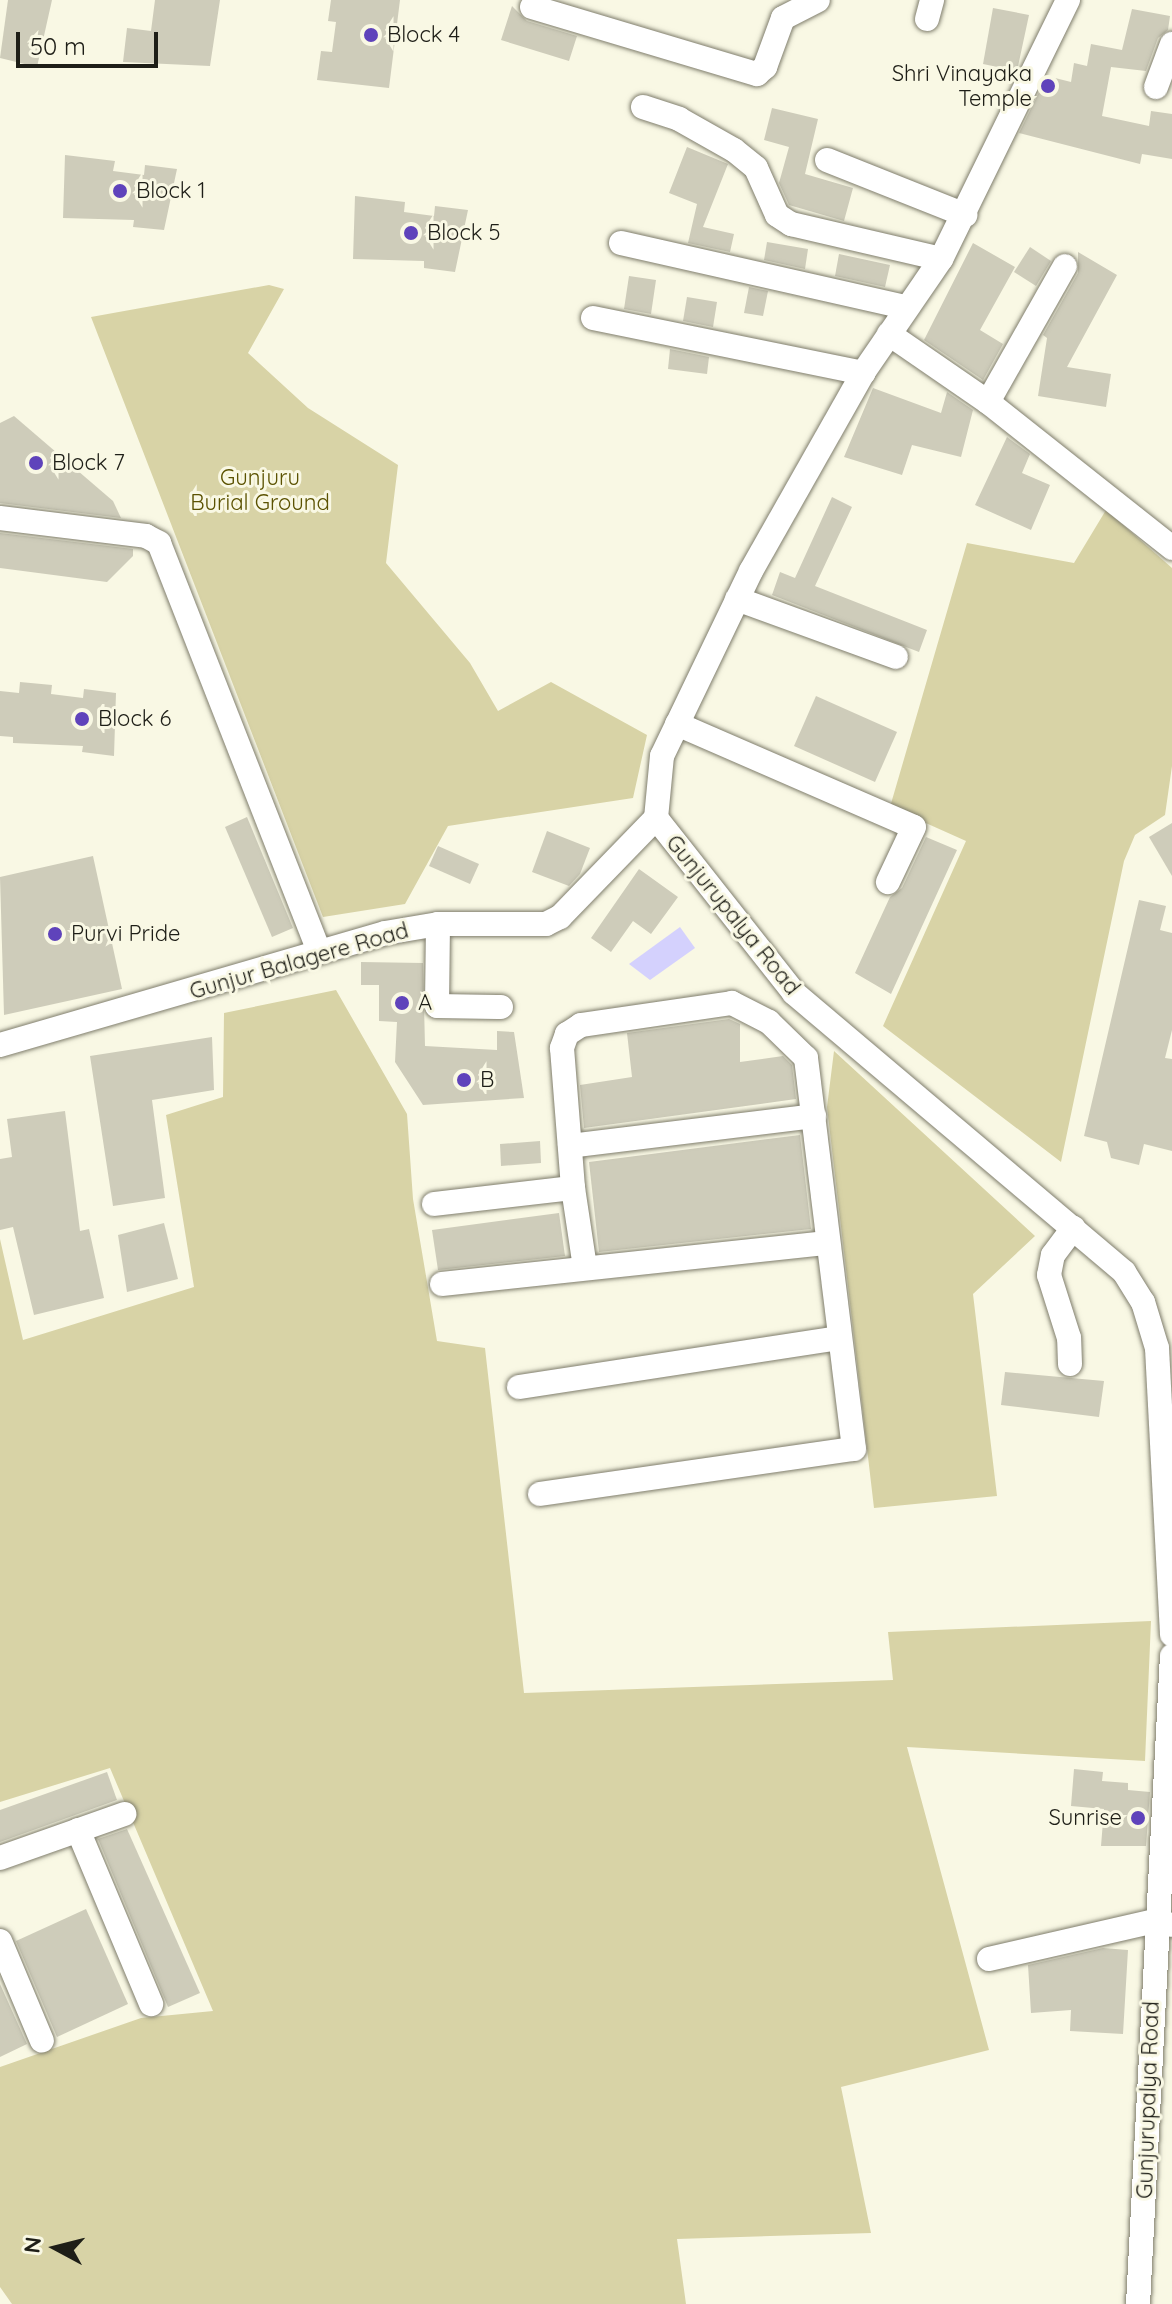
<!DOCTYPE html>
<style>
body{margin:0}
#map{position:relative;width:1172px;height:2304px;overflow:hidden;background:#f9f8e4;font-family:Quicksand,sans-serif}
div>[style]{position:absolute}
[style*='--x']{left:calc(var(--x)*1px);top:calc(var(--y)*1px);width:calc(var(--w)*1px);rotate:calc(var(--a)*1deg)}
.green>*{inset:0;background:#d8d3a6}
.water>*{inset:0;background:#d4d1fd}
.building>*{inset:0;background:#ceccba}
.roads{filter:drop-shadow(0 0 2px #7f7d6c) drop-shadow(0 0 2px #7f7d6c)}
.minor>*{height:24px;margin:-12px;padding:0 12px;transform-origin:12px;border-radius:12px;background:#fff}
.dots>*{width:22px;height:22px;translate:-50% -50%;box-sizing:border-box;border:4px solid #f9f8e4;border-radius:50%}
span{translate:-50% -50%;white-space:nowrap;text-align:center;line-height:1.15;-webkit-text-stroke:6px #f9f8e4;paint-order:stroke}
.poi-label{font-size:22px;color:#1e1e17}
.left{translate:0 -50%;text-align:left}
.right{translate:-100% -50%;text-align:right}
.park-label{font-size:22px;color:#5b5201}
.street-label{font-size:22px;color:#1e1e17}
.north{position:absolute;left:16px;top:2208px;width:80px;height:80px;-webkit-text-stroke:6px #f9f8e4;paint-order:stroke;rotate:277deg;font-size:22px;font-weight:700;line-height:32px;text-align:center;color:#1e1e17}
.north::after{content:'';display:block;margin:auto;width:28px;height:36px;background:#1e1e17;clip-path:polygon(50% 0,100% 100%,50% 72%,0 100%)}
.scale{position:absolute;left:16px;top:32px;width:142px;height:36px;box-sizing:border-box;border:4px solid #1e1e17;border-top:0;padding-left:10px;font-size:24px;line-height:28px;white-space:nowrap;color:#1e1e17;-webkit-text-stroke:6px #f9f8e4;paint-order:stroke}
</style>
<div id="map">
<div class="green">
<i style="clip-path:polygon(269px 285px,284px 289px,248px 353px,308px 408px,398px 465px,386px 563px,470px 663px,498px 711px,551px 682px,647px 735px,633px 798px,448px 826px,405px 904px,323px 917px,91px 317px)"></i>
<i style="clip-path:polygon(1106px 510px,1172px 568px,1172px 766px,1165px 815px,1135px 835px,1124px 861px,1061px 1162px,883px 1026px,966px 841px,890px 807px,967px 543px,1074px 563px)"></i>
<i style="clip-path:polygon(336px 990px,407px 1114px,413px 1199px,437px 1341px,485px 1348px,524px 1693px,893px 1680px,888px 1632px,1151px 1621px,1145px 1761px,907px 1747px,989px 2050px,841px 2087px,871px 2233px,677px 2239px,686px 2304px,12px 2304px,0 2287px,0 2067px,141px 2018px,213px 2011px,110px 1768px,0 1802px,0 1239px,23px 1340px,194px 1287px,166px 1115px,223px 1097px,224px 1013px)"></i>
<i style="clip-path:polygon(834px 1051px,1035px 1236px,973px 1294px,997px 1496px,874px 1508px,827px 1107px)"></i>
</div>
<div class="water">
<i style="clip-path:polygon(680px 927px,695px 948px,650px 980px,629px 964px)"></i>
</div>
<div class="building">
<i style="clip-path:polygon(8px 0,52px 0,37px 67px,0 58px)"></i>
<i style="clip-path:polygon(155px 0,220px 0,210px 66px,123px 62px,127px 28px,151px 31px)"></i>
<i style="clip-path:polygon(331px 0,400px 0,389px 88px,317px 80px,321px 51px,332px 52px,336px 22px,328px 21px)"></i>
<i style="clip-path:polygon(512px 6px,527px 21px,577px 36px,569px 61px,501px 40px)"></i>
<i style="clip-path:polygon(993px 8px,1029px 15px,1017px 71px,983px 64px)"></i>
<i style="clip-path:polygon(1132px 9px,1170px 16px,1168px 30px,1158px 38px,1146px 71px,1111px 67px,1102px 116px,1149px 126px,1151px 111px,1172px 114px,1172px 159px,1142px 154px,1140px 164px,1019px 133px,1047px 76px,1071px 82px,1074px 63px,1087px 66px,1091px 44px,1122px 50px)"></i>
<i style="clip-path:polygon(772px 108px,818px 119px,805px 174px,853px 188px,844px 221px,789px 205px,779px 183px,789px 147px,764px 140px)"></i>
<i style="clip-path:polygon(687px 147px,728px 164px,703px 227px,734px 234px,730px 252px,688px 243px,697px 204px,669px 193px)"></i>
<i style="clip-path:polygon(65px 155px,115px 161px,113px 171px,144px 175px,145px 165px,177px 169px,164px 230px,133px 227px,134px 220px,63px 218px)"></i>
<i style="clip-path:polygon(355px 196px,405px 202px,404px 212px,434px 216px,435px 206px,468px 210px,455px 272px,424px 268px,424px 261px,353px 259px)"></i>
<i style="clip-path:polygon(767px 242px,808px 249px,805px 269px,764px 260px)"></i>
<i style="clip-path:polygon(973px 243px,1015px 267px,980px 330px,1003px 344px,983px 380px,924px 340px)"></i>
<i style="clip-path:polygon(1030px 247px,1051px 261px,1036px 286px,1014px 272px)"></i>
<i style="clip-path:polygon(1078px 252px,1117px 275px,1067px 367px,1111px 374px,1106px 407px,1038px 396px,1047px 338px,1043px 335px,1078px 273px)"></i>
<i style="clip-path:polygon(839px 254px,890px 265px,885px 287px,835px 276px)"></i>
<i style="clip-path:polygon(629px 276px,656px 280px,651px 314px,624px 309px)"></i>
<i style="clip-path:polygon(749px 287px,768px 291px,763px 316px,744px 313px)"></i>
<i style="clip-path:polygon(687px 297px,717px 302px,713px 327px,683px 321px)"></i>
<i style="clip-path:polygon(670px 349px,709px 357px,707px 374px,668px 369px)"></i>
<i style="clip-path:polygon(873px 388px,941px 413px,947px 392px,973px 410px,961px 457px,912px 445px,902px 475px,844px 457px)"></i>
<i style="clip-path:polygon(14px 416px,113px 501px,121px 518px,0 503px,0 423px)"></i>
<i style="clip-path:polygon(1007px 437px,1030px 454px,1022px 473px,1050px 485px,1031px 530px,975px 505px)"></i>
<i style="clip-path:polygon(832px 497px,852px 507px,815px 586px,927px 630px,919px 652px,772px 595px,780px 572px,795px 578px)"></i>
<i style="clip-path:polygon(0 533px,133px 549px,133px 556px,107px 582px,0 568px)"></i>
<i style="clip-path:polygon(20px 682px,52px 685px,51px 694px,83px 698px,84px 689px,116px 693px,114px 756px,82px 752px,83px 746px,13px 743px,13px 737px,0 736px,0 691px,19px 693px)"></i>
<i style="clip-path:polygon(816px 696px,897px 732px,875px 782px,794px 746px)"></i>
<i style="clip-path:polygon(247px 817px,293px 928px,272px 937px,225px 827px)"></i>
<i style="clip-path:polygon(1172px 823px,1172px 876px,1149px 837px)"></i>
<i style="clip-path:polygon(547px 831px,590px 848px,580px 874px,569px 886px,532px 872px)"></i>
<i style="clip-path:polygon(926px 837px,957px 850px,891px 994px,855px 973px,890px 897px,902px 888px)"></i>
<i style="clip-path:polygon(438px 846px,479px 864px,470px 884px,429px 866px)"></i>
<i style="clip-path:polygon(93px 856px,122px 989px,4px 1015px,0 877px)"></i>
<i style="clip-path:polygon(639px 869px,678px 897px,651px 934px,633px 921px,611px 952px,591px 938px)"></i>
<i style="clip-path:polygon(1139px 900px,1166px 906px,1160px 930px,1172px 933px,1172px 1030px,1165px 1058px,1172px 1059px,1172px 1151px,1144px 1144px,1139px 1165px,1111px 1158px,1107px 1142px,1084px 1136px)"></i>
<i style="clip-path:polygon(361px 962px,423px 963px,425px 1046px,497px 1050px,497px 1031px,514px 1032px,524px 1098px,423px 1105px,395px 1062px,397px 1022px,379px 1021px,379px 985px,361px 985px)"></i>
<i style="clip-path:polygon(729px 1019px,740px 1024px,740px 1062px,783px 1056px,792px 1065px,796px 1099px,584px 1128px,580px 1085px,632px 1077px,627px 1033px)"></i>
<i style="clip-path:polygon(212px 1037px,214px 1090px,152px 1100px,165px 1198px,113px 1206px,90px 1056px)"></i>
<i style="clip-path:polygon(65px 1111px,80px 1231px,89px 1229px,104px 1298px,34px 1315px,13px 1227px,0 1230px,0 1159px,12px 1157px,7px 1119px)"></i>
<i style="clip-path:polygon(800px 1135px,811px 1229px,599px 1252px,589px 1162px)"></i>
<i style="clip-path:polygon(540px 1141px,541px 1163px,501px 1166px,500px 1144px)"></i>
<i style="clip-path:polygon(559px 1213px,565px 1256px,438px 1270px,432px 1230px)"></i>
<i style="clip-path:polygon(164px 1223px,178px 1279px,127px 1292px,118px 1235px)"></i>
<i style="clip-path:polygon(1005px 1372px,1104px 1381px,1099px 1417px,1001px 1405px)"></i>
<i style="clip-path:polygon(1074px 1769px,1103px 1772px,1102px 1781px,1128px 1783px,1128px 1790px,1150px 1792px,1146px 1846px,1101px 1846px,1104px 1809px,1071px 1806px)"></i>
<i style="clip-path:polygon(107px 1772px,117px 1800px,0 1842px,0 1810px)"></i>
<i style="clip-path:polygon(127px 1829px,200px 1993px,168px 2007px,98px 1839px)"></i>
<i style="clip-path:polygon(86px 1909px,128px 2004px,57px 2037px,16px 1941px)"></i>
<i style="clip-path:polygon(1103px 1948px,1128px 1950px,1123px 2034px,1070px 2031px,1071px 2010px,1031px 2013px,1028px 1965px)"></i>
<i style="clip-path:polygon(0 1984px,27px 2044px,0 2057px)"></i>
</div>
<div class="roads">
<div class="minor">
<i style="--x:1068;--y:0;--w:288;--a:116.1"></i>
<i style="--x:941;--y:259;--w:138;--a:124.4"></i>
<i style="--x:863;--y:373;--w:227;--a:119.5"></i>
<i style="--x:751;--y:571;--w:205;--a:115.7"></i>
<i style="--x:662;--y:756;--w:62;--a:95.5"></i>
<i style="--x:656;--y:818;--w:223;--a:51.7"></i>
<i style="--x:794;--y:993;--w:432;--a:40.2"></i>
<i style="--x:1124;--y:1272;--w:36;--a:58"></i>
<i style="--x:1143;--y:1302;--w:48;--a:73.1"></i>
<i style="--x:1157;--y:1348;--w:287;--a:87"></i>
<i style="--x:532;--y:7;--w:235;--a:16.6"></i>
<i style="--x:757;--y:74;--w:11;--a:-41"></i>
<i style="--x:765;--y:67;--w:52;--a:-69.8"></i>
<i style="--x:783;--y:18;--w:39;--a:-27"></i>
<i style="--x:927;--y:19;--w:20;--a:-75"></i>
<i style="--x:1156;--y:87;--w:46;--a:-69.6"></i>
<i style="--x:643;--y:107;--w:38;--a:18"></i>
<i style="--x:679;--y:119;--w:63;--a:29.4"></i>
<i style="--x:734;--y:150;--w:28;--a:39"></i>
<i style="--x:756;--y:168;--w:51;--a:65.9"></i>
<i style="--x:777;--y:215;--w:17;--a:33"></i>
<i style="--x:791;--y:224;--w:154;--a:13.1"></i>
<i style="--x:827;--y:160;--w:149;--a:21.7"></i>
<i style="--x:621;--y:243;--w:292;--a:12.7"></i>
<i style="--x:593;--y:318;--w:276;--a:11.5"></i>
<i style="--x:889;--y:334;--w:120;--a:34.5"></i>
<i style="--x:988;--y:402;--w:235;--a:38.4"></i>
<i style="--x:988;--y:402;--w:156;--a:-60.5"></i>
<i style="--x:0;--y:518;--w:147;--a:7"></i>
<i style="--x:146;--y:536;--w:15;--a:28"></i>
<i style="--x:159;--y:543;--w:439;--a:68.6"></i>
<i style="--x:737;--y:599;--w:169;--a:20"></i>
<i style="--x:677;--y:724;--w:258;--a:23.5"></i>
<i style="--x:914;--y:827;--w:61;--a:115.3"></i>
<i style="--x:438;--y:924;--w:82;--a:90.7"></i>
<i style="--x:437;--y:1006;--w:64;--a:0.9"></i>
<i style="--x:0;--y:1045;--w:401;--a:-16.2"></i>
<i style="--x:385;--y:933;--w:54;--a:-9.6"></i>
<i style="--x:438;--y:924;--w:108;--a:0"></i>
<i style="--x:546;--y:924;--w:16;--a:-27"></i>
<i style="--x:560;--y:917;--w:138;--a:-45.9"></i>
<i style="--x:570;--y:1146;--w:246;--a:-7"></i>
<i style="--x:434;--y:1204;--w:140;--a:-6.6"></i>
<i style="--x:442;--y:1284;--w:387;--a:-6.1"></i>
<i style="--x:1070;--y:1364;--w:26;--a:-92"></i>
<i style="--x:1069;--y:1338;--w:66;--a:-107.6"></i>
<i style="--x:1049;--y:1275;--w:20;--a:-79"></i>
<i style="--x:1053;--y:1255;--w:34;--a:-53"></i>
<i style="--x:519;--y:1387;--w:324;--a:-8.7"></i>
<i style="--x:540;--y:1494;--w:317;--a:-8.2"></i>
<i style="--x:854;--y:1449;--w:394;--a:-97"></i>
<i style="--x:806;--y:1058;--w:52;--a:-135.8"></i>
<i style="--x:769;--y:1022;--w:42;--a:-152.8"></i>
<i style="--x:732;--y:1003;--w:153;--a:171.7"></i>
<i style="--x:581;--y:1025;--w:17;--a:147"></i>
<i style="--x:567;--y:1034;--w:15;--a:110"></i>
<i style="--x:562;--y:1048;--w:140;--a:85.5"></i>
<i style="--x:573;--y:1188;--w:80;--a:81.4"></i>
<i style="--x:78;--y:1830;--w:189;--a:67.2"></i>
<i style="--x:0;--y:1858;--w:132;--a:-19.5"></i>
<i style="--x:0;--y:1941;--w:108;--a:67.2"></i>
<i style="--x:989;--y:1959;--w:170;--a:-12.9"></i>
<i style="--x:1155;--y:1921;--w:17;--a:13"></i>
<i style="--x:1138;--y:2304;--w:649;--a:-87"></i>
</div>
</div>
<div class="dots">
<i style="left:371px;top:35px;background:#5f43bb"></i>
<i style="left:1048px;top:86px;background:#5f43bb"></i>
<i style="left:120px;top:191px;background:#5f43bb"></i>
<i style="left:411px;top:233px;background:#5f43bb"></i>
<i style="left:36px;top:463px;background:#5f43bb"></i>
<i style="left:82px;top:719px;background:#5f43bb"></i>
<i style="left:55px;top:934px;background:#5f43bb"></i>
<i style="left:402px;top:1003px;background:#5f43bb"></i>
<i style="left:464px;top:1080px;background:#5f43bb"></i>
<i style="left:1138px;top:1818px;background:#5f43bb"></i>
</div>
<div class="poi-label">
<span class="left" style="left:387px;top:35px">Block 4</span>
<span class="right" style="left:1032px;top:86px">Shri Vinayaka<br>Temple</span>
<span class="left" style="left:136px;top:191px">Block 1</span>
<span class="left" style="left:427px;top:233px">Block 5</span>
<span class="left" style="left:52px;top:463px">Block 7</span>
<span class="left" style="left:98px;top:719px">Block 6</span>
<span class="left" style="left:71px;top:934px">Purvi Pride</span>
<span class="left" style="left:418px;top:1003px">A</span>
<span class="left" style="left:480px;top:1080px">B</span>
<span class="right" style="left:1122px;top:1818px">Sunrise</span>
</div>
<div class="park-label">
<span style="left:260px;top:490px">Gunjuru<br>Burial Ground</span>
</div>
<div class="street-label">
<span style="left:733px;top:915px;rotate:51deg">Gunjurupalya Road</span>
<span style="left:299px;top:961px;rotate:-16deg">Gunjur Balagere Road</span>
<span style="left:1148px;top:2100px;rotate:-88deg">Gunjurupalya Road</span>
</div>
<div class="north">N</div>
<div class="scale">50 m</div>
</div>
